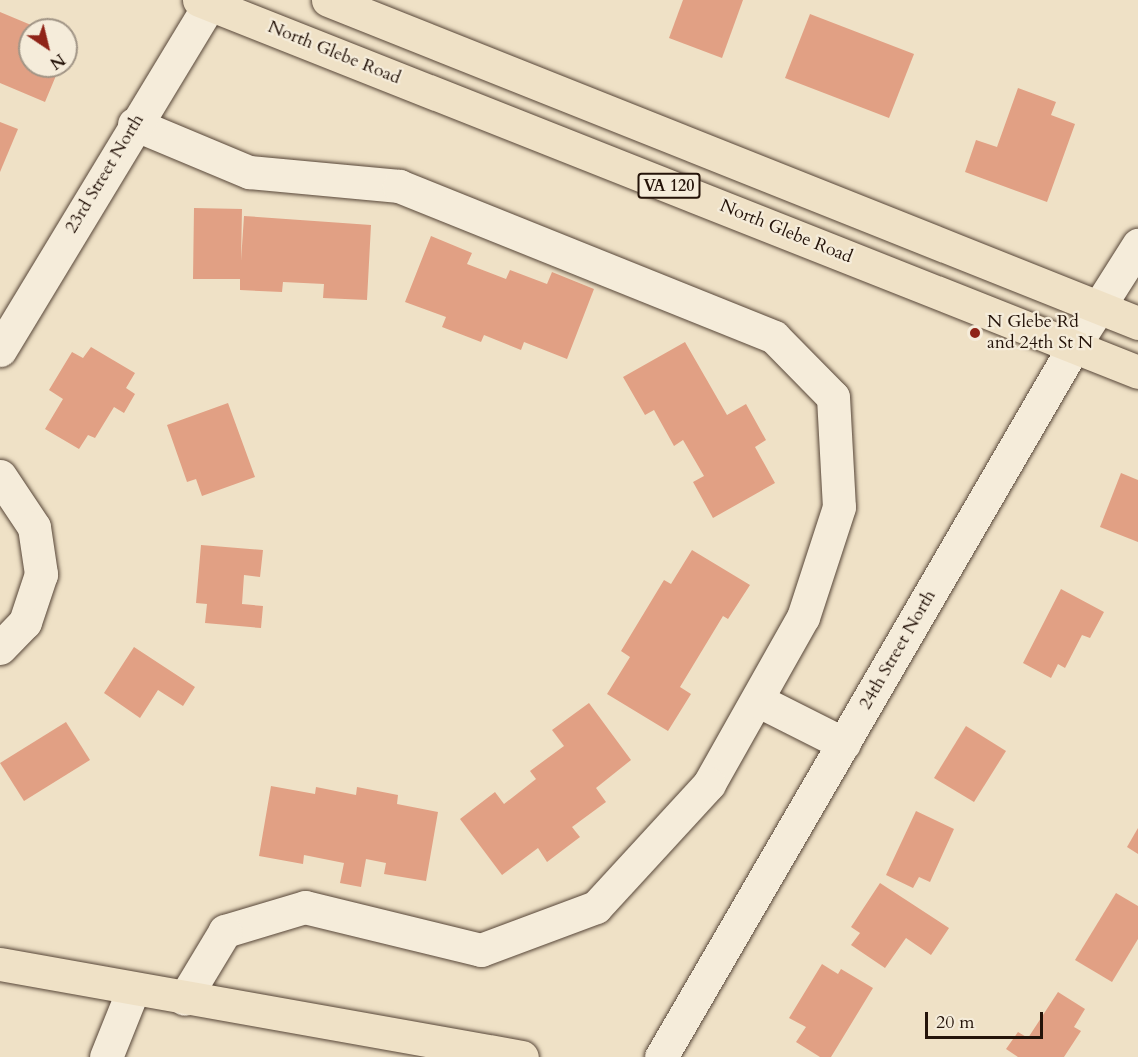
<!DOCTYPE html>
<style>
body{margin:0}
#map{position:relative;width:1138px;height:1057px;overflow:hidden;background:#efe1c6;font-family:Cardo,serif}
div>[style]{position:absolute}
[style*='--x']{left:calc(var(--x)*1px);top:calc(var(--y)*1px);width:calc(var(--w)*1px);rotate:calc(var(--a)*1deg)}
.building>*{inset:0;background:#e1a084}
.roads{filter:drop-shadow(0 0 2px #574638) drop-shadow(0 0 2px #574638)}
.minor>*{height:33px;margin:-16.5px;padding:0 16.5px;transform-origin:16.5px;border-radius:16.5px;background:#f5ecda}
.major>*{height:33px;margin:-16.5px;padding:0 16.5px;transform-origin:16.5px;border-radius:16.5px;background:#efe1c6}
.dots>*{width:16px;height:16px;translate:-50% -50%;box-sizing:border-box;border:3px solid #f5ecda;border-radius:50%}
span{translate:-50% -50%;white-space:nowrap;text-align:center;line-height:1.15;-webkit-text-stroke:4.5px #f5ecda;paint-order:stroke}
.shield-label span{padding:2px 4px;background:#f5ecda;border:2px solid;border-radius:4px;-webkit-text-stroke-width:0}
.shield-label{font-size:16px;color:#241309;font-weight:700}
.street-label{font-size:18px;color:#241309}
.poi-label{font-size:18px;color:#241309}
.left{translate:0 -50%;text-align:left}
.north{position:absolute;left:18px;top:18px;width:60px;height:60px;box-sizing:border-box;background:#f5ecda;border:2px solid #a19586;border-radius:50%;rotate:145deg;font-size:16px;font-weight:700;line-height:24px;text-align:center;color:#241309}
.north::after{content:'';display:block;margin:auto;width:21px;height:27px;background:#8f2418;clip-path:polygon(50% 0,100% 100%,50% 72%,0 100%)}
.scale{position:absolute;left:925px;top:1012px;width:118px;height:27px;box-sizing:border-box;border:3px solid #241309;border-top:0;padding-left:8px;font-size:18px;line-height:21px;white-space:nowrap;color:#241309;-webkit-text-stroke:4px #f5ecda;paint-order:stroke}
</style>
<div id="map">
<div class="building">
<i style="clip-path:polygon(683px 0,743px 0,722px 58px,669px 38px)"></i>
<i style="clip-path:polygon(0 12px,43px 30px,30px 30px,30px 66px,60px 66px,45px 102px,0 83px)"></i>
<i style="clip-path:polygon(810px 14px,914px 54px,889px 118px,785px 78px)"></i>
<i style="clip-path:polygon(1018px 88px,1056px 102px,1051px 115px,1075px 124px,1047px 202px,965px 172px,976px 140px,997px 147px)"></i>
<i style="clip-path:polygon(0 122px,18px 129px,0 172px)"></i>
<i style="clip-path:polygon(194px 208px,242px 209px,241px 261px,244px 216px,371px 225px,367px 300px,323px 298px,324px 284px,283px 282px,282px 292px,240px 290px,240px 279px,193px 279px)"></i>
<i style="clip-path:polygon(431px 236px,472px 253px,467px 264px,506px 279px,510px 270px,547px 284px,552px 272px,594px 289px,567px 359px,524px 342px,521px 350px,484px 335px,481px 342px,442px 327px,446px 317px,405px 302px)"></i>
<i style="clip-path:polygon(685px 342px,727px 415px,746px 404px,766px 440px,755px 447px,775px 483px,713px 518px,693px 482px,704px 476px,683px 440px,674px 446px,654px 410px,645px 415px,623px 377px)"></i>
<i style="clip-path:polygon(91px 347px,135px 373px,126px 388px,135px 394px,124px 413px,114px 407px,95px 438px,88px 435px,79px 449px,45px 429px,63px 399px,49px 390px,72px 352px,83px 358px)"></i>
<i style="clip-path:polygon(228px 403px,255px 477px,202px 496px,196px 479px,187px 482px,167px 425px)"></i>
<i style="clip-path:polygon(1121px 473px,1138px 480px,1138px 542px,1100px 527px)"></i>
<i style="clip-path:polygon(201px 545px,263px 550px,260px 577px,244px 575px,242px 604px,263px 606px,261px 628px,205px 623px,207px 604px,196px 603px)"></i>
<i style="clip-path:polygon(692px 550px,750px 585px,728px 619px,723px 616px,680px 687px,691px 694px,668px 731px,607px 694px,630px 657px,621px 651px,664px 580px,671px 584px)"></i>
<i style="clip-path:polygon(1061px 589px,1104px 612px,1090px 638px,1082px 635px,1065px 668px,1058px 664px,1051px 678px,1023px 663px)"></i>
<i style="clip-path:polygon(134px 647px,195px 687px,183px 706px,158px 690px,140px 718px,104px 693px)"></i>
<i style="clip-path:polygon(589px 703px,631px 760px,596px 788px,606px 802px,572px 827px,580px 837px,547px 862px,538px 848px,502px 875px,460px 819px,495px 792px,504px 804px,536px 779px,530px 771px,564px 746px,552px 730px)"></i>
<i style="clip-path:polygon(66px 722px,90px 760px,24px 801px,0 763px)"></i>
<i style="clip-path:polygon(966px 726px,1006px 751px,974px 802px,934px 778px)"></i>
<i style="clip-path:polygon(271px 786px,315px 794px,316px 787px,356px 795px,357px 787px,398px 795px,397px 804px,438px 812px,426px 881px,384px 874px,386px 863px,366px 859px,361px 887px,340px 883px,344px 863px,304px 855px,303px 864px,259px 856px)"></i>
<i style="clip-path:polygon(916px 811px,954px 829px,930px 882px,919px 877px,913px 888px,886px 875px)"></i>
<i style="clip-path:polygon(1138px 828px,1138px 854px,1127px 847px)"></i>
<i style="clip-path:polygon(880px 883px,949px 928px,931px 955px,906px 938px,885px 968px,851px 945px,860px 933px,851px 927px)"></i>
<i style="clip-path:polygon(1116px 893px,1138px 906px,1138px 939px,1112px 982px,1075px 960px)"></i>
<i style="clip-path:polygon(822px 964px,838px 974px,841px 969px,873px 988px,831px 1057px,820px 1057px,796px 1042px,806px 1027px,789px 1018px)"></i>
<i style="clip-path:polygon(1058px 992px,1085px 1009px,1074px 1027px,1081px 1031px,1064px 1057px,1018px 1057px,1006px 1049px,1018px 1032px,1028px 1038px)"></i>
</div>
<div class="roads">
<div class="minor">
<i style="--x:134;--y:124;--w:125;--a:22.7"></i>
<i style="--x:249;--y:172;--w:151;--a:5.3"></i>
<i style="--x:399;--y:186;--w:404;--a:21.9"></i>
<i style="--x:774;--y:337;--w:84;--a:45.5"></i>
<i style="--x:833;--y:397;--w:110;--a:86.9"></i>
<i style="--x:839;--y:507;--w:116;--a:108.1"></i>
<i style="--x:803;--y:617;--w:192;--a:119.4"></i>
<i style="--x:709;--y:784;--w:167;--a:132.6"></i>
<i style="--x:596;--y:907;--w:123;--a:159.5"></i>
<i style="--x:481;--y:950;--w:181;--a:-166.3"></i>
<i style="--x:305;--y:907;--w:84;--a:163.3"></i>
<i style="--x:225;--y:931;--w:79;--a:121.1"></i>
<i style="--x:0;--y:350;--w:409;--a:-58.8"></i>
<i style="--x:0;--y:476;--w:61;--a:56.3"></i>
<i style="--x:34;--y:527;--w:48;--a:81.5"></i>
<i style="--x:41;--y:574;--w:51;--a:108.4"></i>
<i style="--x:25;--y:622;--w:36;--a:134"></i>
<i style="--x:759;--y:701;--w:95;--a:26.8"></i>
<i style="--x:106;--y:1057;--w:72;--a:-68.1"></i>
<i style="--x:661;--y:1057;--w:822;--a:-59.85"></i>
<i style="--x:1074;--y:346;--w:120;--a:-57.6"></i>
</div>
<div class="major">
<i style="--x:199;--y:0;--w:1010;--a:21.61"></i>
<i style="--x:328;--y:0;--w:872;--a:21.74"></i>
<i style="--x:0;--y:964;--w:530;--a:10.1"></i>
</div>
</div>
<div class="dots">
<i style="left:975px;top:333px;background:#8f2418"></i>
</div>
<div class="shield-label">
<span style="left:669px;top:186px">VA 120</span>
</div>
<div class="street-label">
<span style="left:334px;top:53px;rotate:22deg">North Glebe Road</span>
<span style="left:105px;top:174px;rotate:-59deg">23rd Street North</span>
<span style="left:786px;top:232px;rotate:22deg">North Glebe Road</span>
<span style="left:898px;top:650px;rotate:-60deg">24th Street North</span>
</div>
<div class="poi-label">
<span class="left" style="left:987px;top:333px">N Glebe Rd<br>and 24th St N</span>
</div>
<div class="north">N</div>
<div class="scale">20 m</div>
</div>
